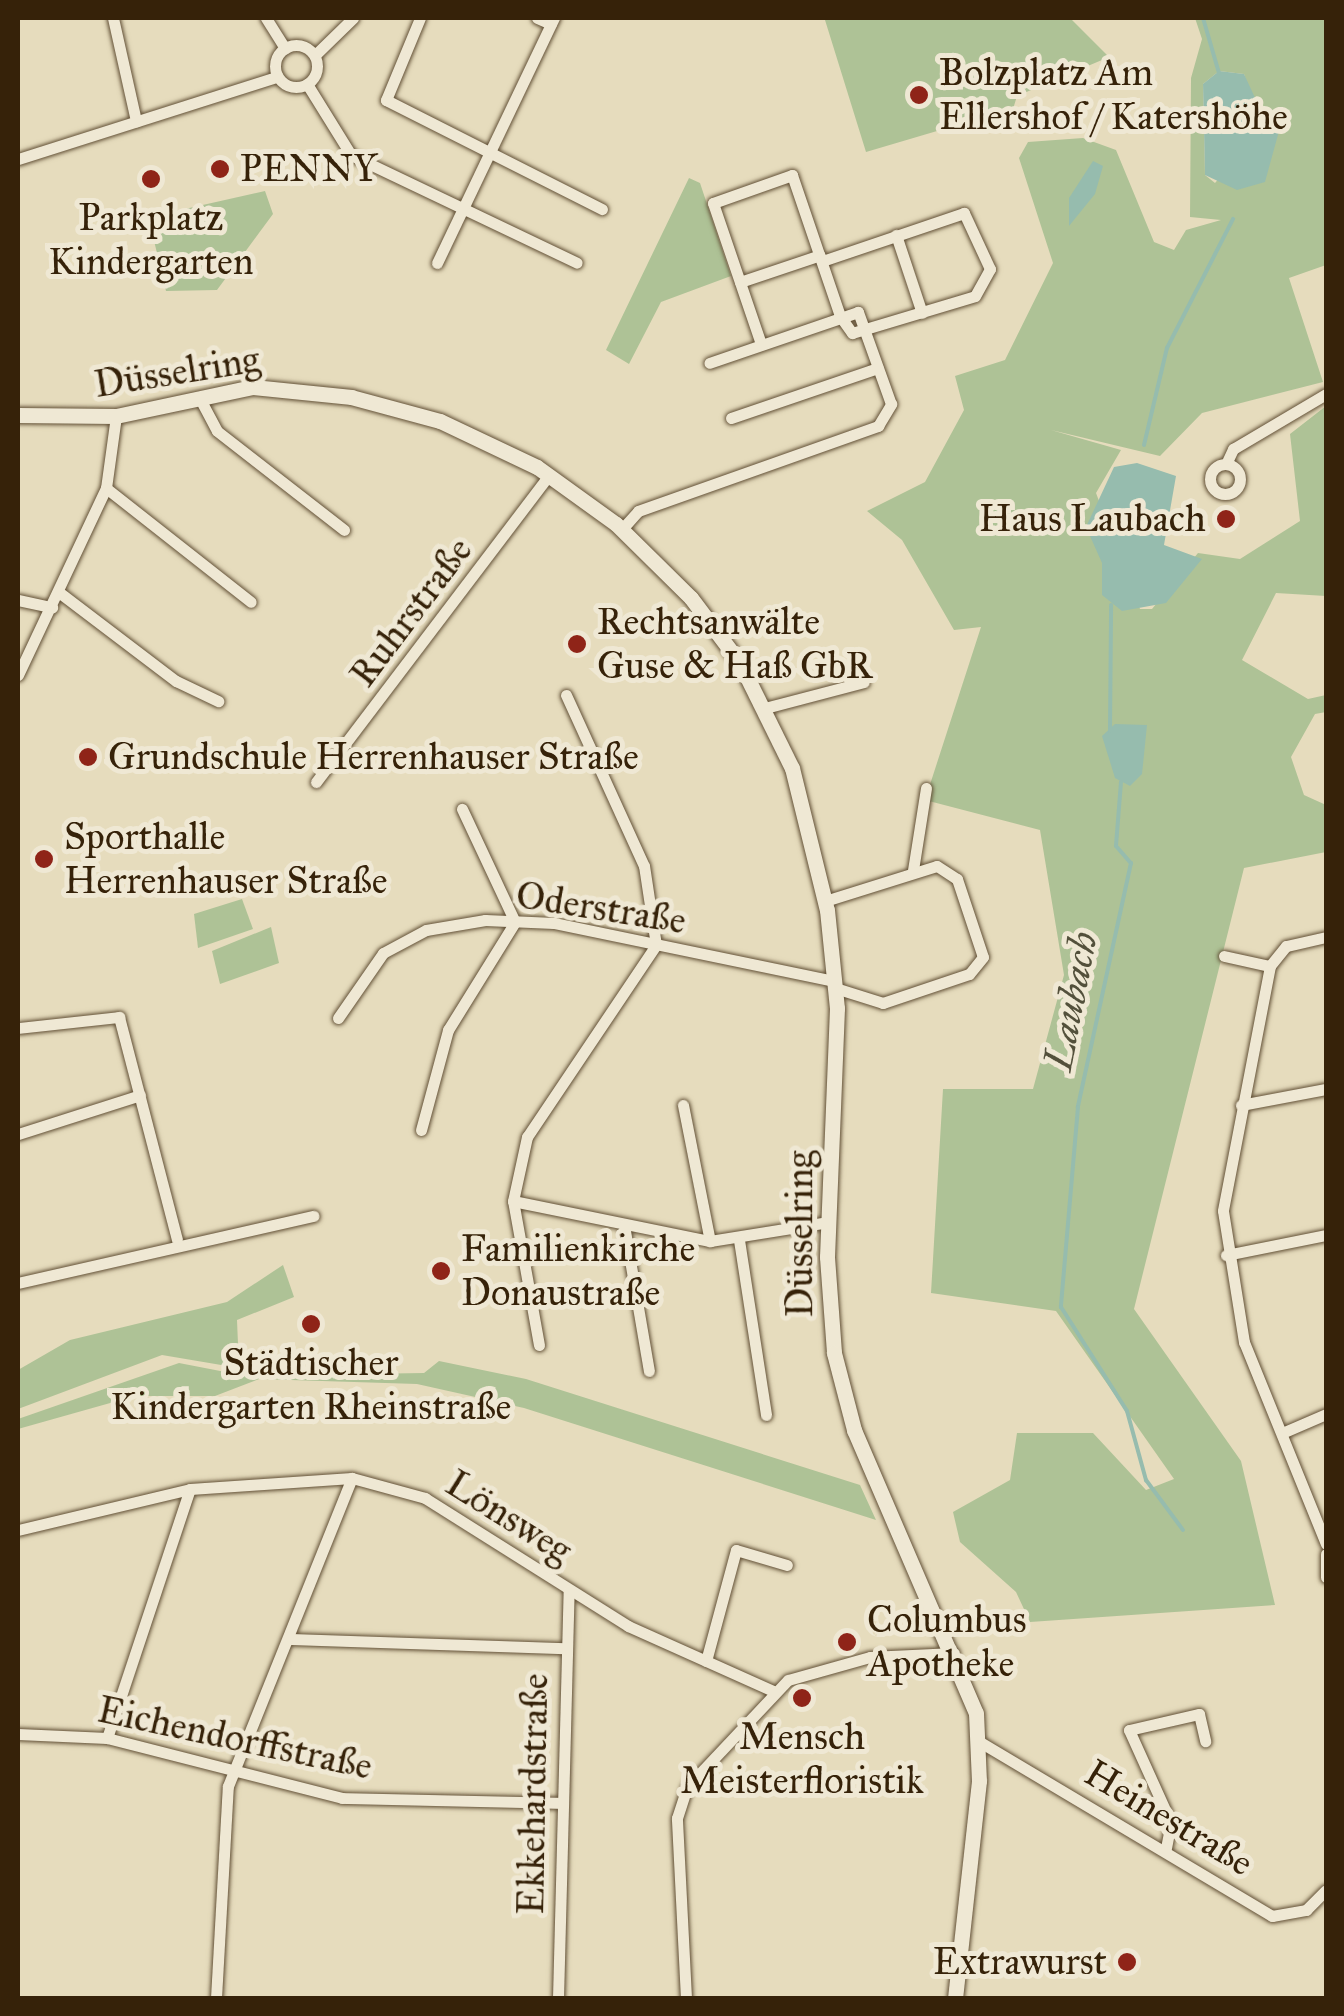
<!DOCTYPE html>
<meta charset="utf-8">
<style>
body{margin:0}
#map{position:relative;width:1344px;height:2016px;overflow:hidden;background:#e6dcbd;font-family:"IM FELL Great Primer",serif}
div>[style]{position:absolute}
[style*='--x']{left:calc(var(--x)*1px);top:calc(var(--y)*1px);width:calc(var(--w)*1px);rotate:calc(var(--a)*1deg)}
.green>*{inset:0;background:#aec296}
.water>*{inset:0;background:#96bcae}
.stream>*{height:4px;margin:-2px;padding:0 2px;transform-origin:2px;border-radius:2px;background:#96bcae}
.roads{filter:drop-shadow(0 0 2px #625036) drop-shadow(0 0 2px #625036)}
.street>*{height:11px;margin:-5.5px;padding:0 5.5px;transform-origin:5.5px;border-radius:5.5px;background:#efe8d4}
.street>.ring{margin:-5.5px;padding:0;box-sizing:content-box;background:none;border:11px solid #efe8d4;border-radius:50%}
.secondary>*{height:15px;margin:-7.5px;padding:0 7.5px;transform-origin:7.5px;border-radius:7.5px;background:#efe8d4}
.dots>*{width:28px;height:28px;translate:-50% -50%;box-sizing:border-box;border:5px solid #efe8d4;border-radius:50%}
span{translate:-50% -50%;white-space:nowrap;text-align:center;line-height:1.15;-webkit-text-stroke:10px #efe8d4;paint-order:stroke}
.poi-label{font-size:38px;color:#362209}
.left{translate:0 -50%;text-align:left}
.right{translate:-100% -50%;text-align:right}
.street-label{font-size:38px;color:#362209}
.water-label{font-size:40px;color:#53503b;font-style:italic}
.frame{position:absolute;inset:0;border:20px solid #362209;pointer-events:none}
</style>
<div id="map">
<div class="green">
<i style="clip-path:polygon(1070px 18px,1109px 57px,1017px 96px,1010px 119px,981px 118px,866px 152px,825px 20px)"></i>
<i style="clip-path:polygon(evenodd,1195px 18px,1326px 18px,1326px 265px,1289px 278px,1323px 382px,1202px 413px,1160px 456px,1051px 430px,1121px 450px,1096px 493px,1140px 609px,1152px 609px,1198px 553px,1240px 559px,1300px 521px,1290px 434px,1326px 406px,1326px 596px,1276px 593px,1242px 660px,1308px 699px,1326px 695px,1326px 712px,1315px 714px,1291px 757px,1304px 795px,1326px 805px,1326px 852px,1244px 868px,1134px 1309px,1241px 1461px,1275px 1605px,1030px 1622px,1016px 1592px,960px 1542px,953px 1512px,1010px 1480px,1017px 1433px,1093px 1433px,1146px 1490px,1174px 1479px,1056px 1311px,931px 1293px,943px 1089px,1033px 1089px,1064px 975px,1040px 830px,925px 800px,981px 627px,954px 630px,902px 540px,867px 511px,925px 482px,964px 410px,955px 376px,1005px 360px,1053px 263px,1019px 158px,1028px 142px,1083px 138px,1116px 150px,1154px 242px,1174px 250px,1186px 230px,1221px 220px,1190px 217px,1191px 78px,1202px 39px,1195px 18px,1219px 71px,1244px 74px,1255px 108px,1277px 111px,1215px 183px,1205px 175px,1203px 84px,1219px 71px)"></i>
<i style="clip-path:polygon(689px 178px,700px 183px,731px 276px,661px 302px,629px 364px,606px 350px)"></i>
<i style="clip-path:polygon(265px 191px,273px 214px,217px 290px,166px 291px,151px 228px,177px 221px,176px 211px)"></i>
<i style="clip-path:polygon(242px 899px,253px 929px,198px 948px,194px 914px)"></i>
<i style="clip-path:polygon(271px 927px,279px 963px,220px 984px,212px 951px)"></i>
<i style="clip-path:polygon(283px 1265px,294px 1297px,237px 1320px,239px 1368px,162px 1355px,18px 1409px,18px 1370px,70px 1340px,227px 1302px)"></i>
<i style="clip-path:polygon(439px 1361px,526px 1379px,860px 1485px,876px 1520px,524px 1408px,417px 1384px,259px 1379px,215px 1396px,135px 1396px,18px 1429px,18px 1419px,179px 1363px,246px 1376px,424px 1373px)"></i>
</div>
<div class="water">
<i style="clip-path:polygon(1219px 71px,1244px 74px,1263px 115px,1284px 113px,1265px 182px,1237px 190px,1205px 175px,1203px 84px)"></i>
<i style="clip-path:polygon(1093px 161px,1103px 166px,1095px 194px,1069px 226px,1069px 198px)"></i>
<i style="clip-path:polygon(1137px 463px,1176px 476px,1164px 545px,1202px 559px,1166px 603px,1122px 611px,1102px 595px,1102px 563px,1086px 527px,1114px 467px)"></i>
<i style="clip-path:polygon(1115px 724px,1147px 725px,1142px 774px,1130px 786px,1115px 778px,1102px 736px)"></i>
</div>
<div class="stream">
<i style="--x:1203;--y:18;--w:57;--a:73.8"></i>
<i style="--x:1144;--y:445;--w:100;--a:-76.7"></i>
<i style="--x:1167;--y:348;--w:145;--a:-62.9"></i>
<i style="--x:1110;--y:731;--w:126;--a:-89.5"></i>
<i style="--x:1121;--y:782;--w:64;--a:94.5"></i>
<i style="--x:1116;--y:846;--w:23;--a:49"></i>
<i style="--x:1131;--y:863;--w:250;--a:102.3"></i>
<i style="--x:1078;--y:1107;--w:201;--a:94.9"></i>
<i style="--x:1061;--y:1307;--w:123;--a:57.6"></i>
<i style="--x:1127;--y:1411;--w:72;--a:74.6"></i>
<i style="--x:1146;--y:1480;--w:62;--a:53.5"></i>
</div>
<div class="roads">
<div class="street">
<i style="--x:113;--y:18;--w:106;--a:77.4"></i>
<i style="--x:266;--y:18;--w:36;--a:58"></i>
<i style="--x:420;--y:18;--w:89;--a:112.5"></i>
<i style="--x:386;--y:100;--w:242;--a:26.8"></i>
<i style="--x:537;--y:18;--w:15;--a:23"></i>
<i class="ring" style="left:275px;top:45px;width:31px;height:31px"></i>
<i style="--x:315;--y:55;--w:53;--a:-44.2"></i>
<i style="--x:307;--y:84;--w:84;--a:58.2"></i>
<i style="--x:351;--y:155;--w:250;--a:25.5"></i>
<i style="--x:18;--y:159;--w:272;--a:-17.6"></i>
<i style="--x:896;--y:235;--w:82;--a:71.6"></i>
<i style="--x:437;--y:263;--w:272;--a:-64.5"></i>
<i style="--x:740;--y:282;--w:84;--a:-18.6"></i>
<i style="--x:761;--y:344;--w:149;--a:-108.8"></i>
<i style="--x:713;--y:203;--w:84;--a:-19.5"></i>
<i style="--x:792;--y:175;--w:149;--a:71.2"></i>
<i style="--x:840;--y:316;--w:21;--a:55"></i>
<i style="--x:852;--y:333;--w:128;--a:-16.7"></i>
<i style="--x:975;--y:296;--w:31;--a:-61"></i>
<i style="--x:990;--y:269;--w:62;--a:-114.9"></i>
<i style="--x:964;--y:213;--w:150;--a:161.3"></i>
<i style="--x:199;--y:397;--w:38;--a:62"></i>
<i style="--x:217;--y:431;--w:161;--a:37.9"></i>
<i style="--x:731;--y:418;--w:155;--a:-18.8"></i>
<i style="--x:1226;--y:464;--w:17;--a:-65"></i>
<i style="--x:1233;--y:449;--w:108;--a:-30.6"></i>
<i class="ring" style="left:1210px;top:464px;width:19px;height:19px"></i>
<i style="--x:106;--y:488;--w:184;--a:38.2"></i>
<i style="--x:622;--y:529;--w:24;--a:-48"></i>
<i style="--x:638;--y:511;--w:255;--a:-19.5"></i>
<i style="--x:878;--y:426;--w:26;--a:-59"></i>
<i style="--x:891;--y:404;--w:98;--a:-109.7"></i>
<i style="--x:858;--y:312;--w:157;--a:161.1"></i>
<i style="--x:60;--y:593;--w:146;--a:37.2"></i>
<i style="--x:176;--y:681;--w:47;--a:25.5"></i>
<i style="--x:18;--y:600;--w:35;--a:12"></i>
<i style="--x:18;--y:675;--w:207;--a:-64.8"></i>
<i style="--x:106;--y:488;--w:73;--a:-82.1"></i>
<i style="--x:765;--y:708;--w:102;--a:-14.7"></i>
<i style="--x:316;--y:782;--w:385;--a:-52.8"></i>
<i style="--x:913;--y:870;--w:83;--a:-81"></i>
<i style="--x:825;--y:901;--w:117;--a:-17.4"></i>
<i style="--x:937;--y:866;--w:24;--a:33"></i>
<i style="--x:957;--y:879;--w:82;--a:71.6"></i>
<i style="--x:983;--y:957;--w:22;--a:129"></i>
<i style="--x:969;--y:974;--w:91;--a:161.4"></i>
<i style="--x:883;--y:1003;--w:50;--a:-162.6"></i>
<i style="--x:1326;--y:937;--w:41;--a:167.3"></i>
<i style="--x:1286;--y:946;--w:26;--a:129"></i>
<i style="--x:1270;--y:966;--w:249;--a:100.9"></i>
<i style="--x:1223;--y:1211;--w:133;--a:80.9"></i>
<i style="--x:1244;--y:1342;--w:218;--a:67.9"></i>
<i style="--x:1224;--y:956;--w:47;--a:12.3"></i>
<i style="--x:338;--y:1018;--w:79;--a:-55.3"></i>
<i style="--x:383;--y:953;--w:49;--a:-28.1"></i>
<i style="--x:426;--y:930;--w:60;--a:-9.6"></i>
<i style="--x:485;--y:920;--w:69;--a:2.5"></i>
<i style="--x:554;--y:923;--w:286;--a:11.7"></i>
<i style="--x:18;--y:1028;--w:102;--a:-6.2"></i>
<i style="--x:119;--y:1017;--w:230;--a:75.4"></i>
<i style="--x:683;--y:1105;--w:139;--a:78.8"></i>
<i style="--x:1241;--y:1105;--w:86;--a:-10.7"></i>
<i style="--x:421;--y:1130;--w:104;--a:-74.9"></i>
<i style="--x:448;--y:1030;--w:127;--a:-58.2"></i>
<i style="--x:515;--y:922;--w:125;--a:-115.1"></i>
<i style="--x:18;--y:1134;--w:128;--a:-17.7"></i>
<i style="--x:513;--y:1201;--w:201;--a:11.5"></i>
<i style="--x:710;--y:1241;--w:120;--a:-9.1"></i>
<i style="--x:624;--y:1225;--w:148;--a:80.3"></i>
<i style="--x:739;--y:1240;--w:177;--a:81.2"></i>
<i style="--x:1226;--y:1255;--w:102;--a:-11.3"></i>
<i style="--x:18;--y:1283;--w:303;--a:-12.8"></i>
<i style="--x:539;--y:1345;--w:146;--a:-100.2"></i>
<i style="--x:513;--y:1201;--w:66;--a:-77.7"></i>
<i style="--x:527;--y:1137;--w:231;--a:-56.1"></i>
<i style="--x:656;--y:945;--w:80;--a:-98.6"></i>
<i style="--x:644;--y:866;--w:188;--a:-114.5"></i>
<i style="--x:1282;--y:1433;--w:48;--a:-23.4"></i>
<i style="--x:18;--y:1530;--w:177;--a:-13.4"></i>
<i style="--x:190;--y:1489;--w:162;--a:-3.9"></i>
<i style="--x:352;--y:1478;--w:76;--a:15.3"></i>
<i style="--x:425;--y:1498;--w:240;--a:32.2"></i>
<i style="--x:628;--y:1626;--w:159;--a:24.1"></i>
<i style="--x:1326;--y:1554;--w:23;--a:90"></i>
<i style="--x:289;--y:1639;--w:278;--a:1.9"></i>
<i style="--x:706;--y:1661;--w:115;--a:-74.9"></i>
<i style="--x:736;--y:1550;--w:53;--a:16.4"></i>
<i style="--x:18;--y:1734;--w:89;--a:2.6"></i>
<i style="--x:107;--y:1738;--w:243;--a:14.3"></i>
<i style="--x:342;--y:1798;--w:219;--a:1.3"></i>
<i style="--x:107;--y:1738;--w:262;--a:-71.6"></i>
<i style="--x:980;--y:1742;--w:340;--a:30.8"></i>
<i style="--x:1272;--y:1916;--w:35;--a:-10"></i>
<i style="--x:1306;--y:1910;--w:28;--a:-45"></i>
<i style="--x:1166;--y:1848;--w:25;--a:-79"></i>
<i style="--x:1171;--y:1823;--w:102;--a:-114.3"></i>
<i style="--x:1129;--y:1730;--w:72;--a:-12.9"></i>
<i style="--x:1199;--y:1714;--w:28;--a:77"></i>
<i style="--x:216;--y:1998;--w:212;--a:-86.8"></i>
<i style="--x:228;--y:1786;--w:332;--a:-68.1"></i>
<i style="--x:558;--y:1998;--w:408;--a:-88.5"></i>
<i style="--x:686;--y:1998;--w:180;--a:-92.9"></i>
<i style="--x:677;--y:1818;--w:33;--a:-72"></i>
<i style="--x:687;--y:1787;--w:147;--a:-46.7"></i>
<i style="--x:788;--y:1680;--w:85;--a:-15.7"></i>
<i style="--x:870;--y:1657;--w:84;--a:-2.7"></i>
</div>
<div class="secondary">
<i style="--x:18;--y:415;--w:98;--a:0.6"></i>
<i style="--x:116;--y:416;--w:140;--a:-12"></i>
<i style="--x:253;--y:387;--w:99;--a:5.8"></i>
<i style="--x:351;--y:397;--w:92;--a:15.1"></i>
<i style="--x:440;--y:421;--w:107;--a:25.4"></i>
<i style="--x:537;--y:467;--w:97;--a:35.8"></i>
<i style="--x:616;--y:524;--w:105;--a:44.6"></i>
<i style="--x:691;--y:598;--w:81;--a:53"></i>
<i style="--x:740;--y:663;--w:117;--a:63.7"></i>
<i style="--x:792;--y:768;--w:146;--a:76.2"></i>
<i style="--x:827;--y:910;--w:99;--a:84.2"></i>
<i style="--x:837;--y:1008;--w:249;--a:92.3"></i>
<i style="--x:827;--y:1257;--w:96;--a:85.8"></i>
<i style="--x:834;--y:1353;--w:80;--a:75.4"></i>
<i style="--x:854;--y:1430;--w:308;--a:66.7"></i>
<i style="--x:976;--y:1713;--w:68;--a:87.5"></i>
<i style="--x:979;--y:1781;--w:218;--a:96.3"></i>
</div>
</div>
<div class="dots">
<i style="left:919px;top:95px;background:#8f2418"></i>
<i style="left:220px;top:169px;background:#8f2418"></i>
<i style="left:151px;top:179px;background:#8f2418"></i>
<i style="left:1226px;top:519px;background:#8f2418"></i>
<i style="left:577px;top:644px;background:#8f2418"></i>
<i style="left:88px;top:757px;background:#8f2418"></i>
<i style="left:44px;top:859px;background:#8f2418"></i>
<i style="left:441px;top:1271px;background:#8f2418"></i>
<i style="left:311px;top:1324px;background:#8f2418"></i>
<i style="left:847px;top:1642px;background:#8f2418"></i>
<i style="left:802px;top:1698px;background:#8f2418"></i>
<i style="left:1127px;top:1962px;background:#8f2418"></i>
</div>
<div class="poi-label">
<span class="left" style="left:939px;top:95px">Bolzplatz Am<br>Ellershof / Katershöhe</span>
<span class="left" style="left:240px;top:169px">PENNY</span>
<span style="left:151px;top:240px">Parkplatz<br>Kindergarten</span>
<span class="right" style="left:1206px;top:519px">Haus Laubach</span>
<span class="left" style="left:597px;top:644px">Rechtsanwälte<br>Guse &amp; Haß GbR</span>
<span class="left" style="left:108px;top:757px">Grundschule Herrenhauser Straße</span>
<span class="left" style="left:64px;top:859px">Sporthalle<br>Herrenhauser Straße</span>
<span class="left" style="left:461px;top:1271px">Familienkirche<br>Donaustraße</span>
<span style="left:311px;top:1385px">Städtischer<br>Kindergarten Rheinstraße</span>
<span class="left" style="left:867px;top:1642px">Columbus<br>Apotheke</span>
<span style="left:802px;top:1759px">Mensch<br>Meisterfloristik</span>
<span class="right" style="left:1107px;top:1962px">Extrawurst</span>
</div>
<div class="street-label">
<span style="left:177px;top:372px;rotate:-9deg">Düsselring</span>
<span style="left:411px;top:612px;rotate:-53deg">Ruhrstraße</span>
<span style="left:601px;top:908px;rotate:9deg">Oderstraße</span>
<span style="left:800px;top:1234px;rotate:-90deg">Düsselring</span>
<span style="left:509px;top:1517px;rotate:32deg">Lönsweg</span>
<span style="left:235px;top:1738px;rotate:12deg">Eichendorffstraße</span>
<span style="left:533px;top:1794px;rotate:-89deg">Ekkehardstraße</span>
<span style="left:1169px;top:1818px;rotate:31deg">Heinestraße</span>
</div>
<div class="water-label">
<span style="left:1071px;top:1001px;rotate:-79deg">Laubach</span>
</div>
<div class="frame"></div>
</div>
